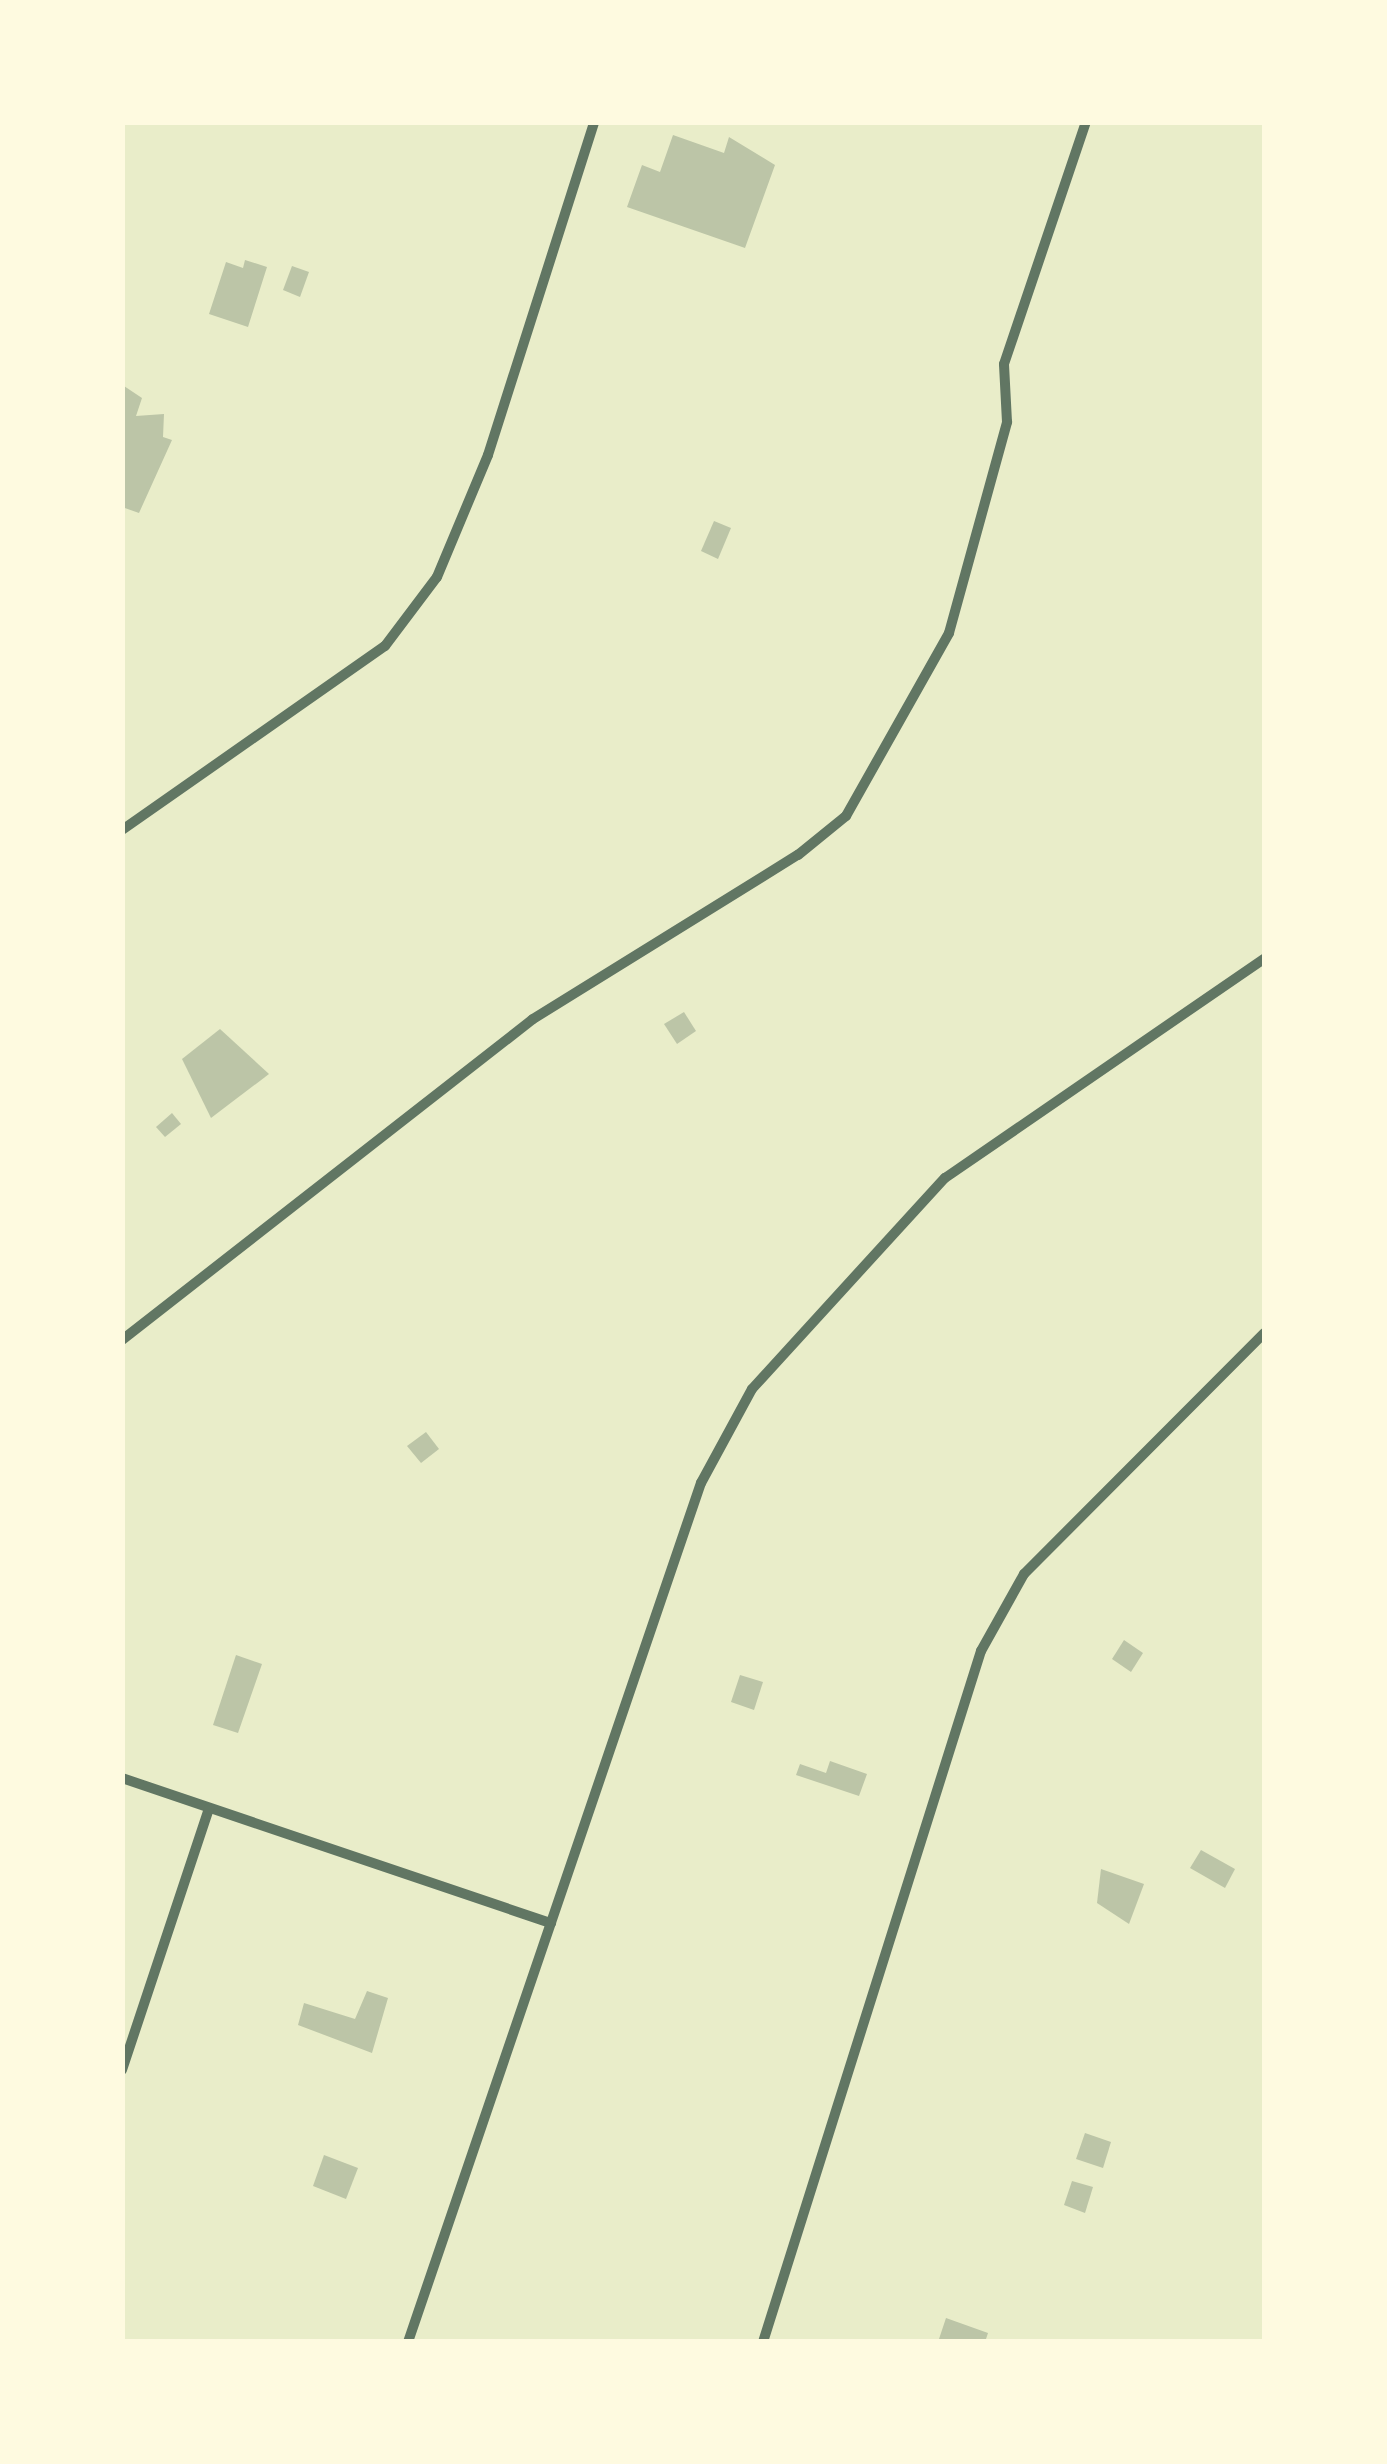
<!DOCTYPE html>
<style>
body{margin:0}
#map{position:relative;width:1387px;height:2464px;overflow:hidden;background:#e9edc9;font-family:"Exo 2",sans-serif}
div>[style]{position:absolute}
[style*='--x']{left:calc(var(--x)*1px);top:calc(var(--y)*1px);width:calc(var(--w)*1px);rotate:calc(var(--a)*1deg)}
.building>*{inset:0;background:#bcc5a7}
.minor>*{height:10px;margin:-5px;padding:0 5px;transform-origin:5px;border-radius:5px;background:#617663}
span{translate:-50% -50%;white-space:nowrap;text-align:center;line-height:1.15;-webkit-text-stroke:10px #fefae0;paint-order:stroke}
.frame{position:absolute;inset:0;border:125px solid #fefae0;pointer-events:none}
</style>
<div id="map">
<div class="building">
<i style="clip-path:polygon(673px 135px,724px 153px,729px 137px,775px 165px,745px 248px,627px 207px,642px 165px,660px 172px)"></i>
<i style="clip-path:polygon(245px 260px,267px 267px,248px 327px,209px 314px,226px 262px,243px 268px)"></i>
<i style="clip-path:polygon(292px 266px,309px 272px,300px 297px,283px 290px)"></i>
<i style="clip-path:polygon(124px 386px,142px 398px,136px 416px,164px 414px,163px 437px,172px 440px,139px 513px,122px 507px)"></i>
<i style="clip-path:polygon(714px 521px,731px 528px,718px 559px,701px 551px)"></i>
<i style="clip-path:polygon(684px 1012px,696px 1031px,677px 1044px,664px 1024px)"></i>
<i style="clip-path:polygon(220px 1029px,269px 1074px,211px 1118px,182px 1059px)"></i>
<i style="clip-path:polygon(172px 1113px,181px 1124px,165px 1137px,156px 1127px)"></i>
<i style="clip-path:polygon(426px 1432px,439px 1449px,421px 1463px,407px 1446px)"></i>
<i style="clip-path:polygon(1124px 1640px,1143px 1653px,1131px 1672px,1112px 1659px)"></i>
<i style="clip-path:polygon(236px 1655px,262px 1664px,238px 1733px,213px 1725px)"></i>
<i style="clip-path:polygon(740px 1675px,763px 1682px,754px 1710px,731px 1702px)"></i>
<i style="clip-path:polygon(830px 1761px,867px 1774px,859px 1796px,796px 1775px,800px 1764px,826px 1773px)"></i>
<i style="clip-path:polygon(1201px 1850px,1235px 1869px,1225px 1888px,1190px 1868px)"></i>
<i style="clip-path:polygon(1101px 1869px,1144px 1884px,1129px 1924px,1097px 1903px)"></i>
<i style="clip-path:polygon(367px 1991px,388px 1998px,372px 2053px,298px 2025px,304px 2003px,355px 2019px)"></i>
<i style="clip-path:polygon(1085px 2133px,1111px 2142px,1103px 2168px,1076px 2159px)"></i>
<i style="clip-path:polygon(324px 2155px,358px 2168px,346px 2199px,313px 2186px)"></i>
<i style="clip-path:polygon(1072px 2181px,1093px 2187px,1085px 2213px,1064px 2205px)"></i>
<i style="clip-path:polygon(946px 2318px,988px 2333px,985px 2342px,938px 2342px)"></i>
</div>
<div class="minor">
<i style="--x:122;--y:830;--w:321;--a:-35"></i>
<i style="--x:385;--y:646;--w:86;--a:-53"></i>
<i style="--x:437;--y:577;--w:132;--a:-67.3"></i>
<i style="--x:488;--y:455;--w:349;--a:-72.3"></i>
<i style="--x:122;--y:1340;--w:521;--a:-37.99"></i>
<i style="--x:533;--y:1019;--w:312;--a:-31.8"></i>
<i style="--x:798;--y:855;--w:62;--a:-39.1"></i>
<i style="--x:846;--y:816;--w:210;--a:-60.6"></i>
<i style="--x:949;--y:633;--w:219;--a:-74.6"></i>
<i style="--x:1007;--y:422;--w:58;--a:-93"></i>
<i style="--x:1004;--y:364;--w:256;--a:-71.3"></i>
<i style="--x:122;--y:1778;--w:453;--a:18.7"></i>
<i style="--x:122;--y:2070;--w:276;--a:-71.6"></i>
<i style="--x:408;--y:2342;--w:908;--a:-71.17"></i>
<i style="--x:701;--y:1483;--w:107;--a:-61.5"></i>
<i style="--x:752;--y:1389;--w:286;--a:-47.6"></i>
<i style="--x:945;--y:1178;--w:387;--a:-34.5"></i>
<i style="--x:763;--y:2342;--w:725;--a:-72.49"></i>
<i style="--x:981;--y:1651;--w:88;--a:-60.8"></i>
<i style="--x:1024;--y:1574;--w:340;--a:-45.1"></i>
</div>
<div class="frame"></div>
</div>
